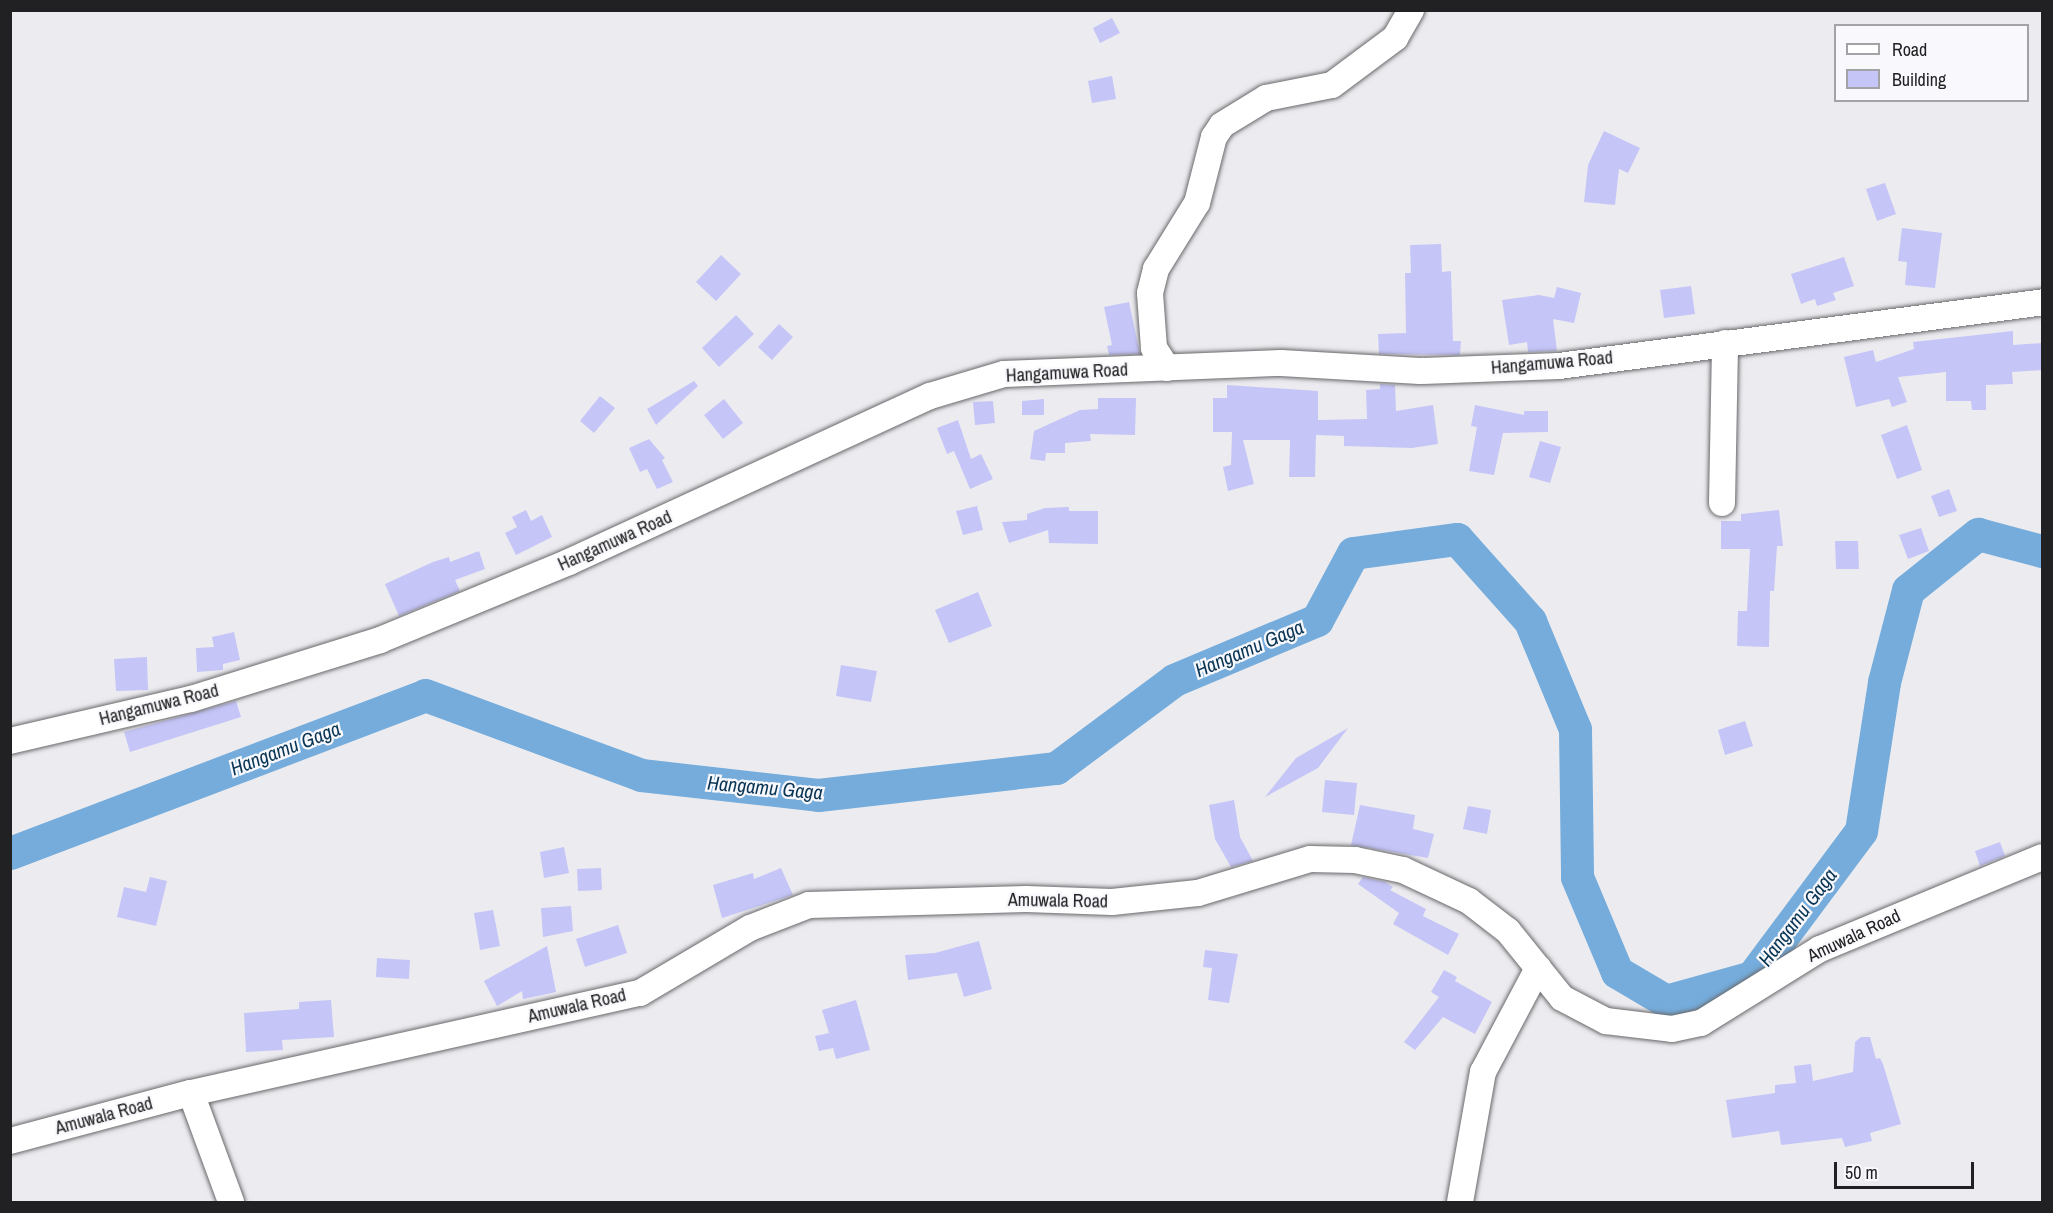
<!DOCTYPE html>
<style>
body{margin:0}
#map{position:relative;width:2053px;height:1213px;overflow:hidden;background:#ececf0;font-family:"Archivo Narrow",sans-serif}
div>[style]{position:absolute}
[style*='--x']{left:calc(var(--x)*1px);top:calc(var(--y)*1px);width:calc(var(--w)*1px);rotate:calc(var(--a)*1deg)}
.river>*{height:33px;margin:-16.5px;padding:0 16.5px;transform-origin:16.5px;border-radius:16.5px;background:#75acdb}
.building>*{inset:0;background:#c5c5f8}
.roads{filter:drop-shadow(0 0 2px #69696c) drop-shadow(0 0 2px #69696c)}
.minor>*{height:26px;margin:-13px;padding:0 13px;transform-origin:13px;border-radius:13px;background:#fff}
span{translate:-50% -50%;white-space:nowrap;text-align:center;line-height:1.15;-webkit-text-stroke:4.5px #f9f9fd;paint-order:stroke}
.street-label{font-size:18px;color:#212123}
.water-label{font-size:20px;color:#093554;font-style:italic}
.frame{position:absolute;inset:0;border:12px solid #212123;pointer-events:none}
.legend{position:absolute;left:1834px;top:24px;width:195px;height:78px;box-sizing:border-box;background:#f9f9fd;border:2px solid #a3a3a6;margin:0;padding:8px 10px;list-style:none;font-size:18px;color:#212123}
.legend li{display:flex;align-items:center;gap:12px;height:30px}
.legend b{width:30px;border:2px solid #a3a3a6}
.scale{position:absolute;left:1834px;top:1162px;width:140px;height:27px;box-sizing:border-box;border:3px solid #212123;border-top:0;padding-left:8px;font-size:18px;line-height:21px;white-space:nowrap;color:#212123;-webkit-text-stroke:4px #f9f9fd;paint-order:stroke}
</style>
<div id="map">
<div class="river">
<i style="--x:10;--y:853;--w:444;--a:-20.8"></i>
<i style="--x:425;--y:695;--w:230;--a:20.3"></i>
<i style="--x:641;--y:775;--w:178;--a:6.4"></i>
<i style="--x:818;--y:795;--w:240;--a:-6.5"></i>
<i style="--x:1056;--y:768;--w:147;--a:-36.7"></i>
<i style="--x:1174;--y:680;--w:155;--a:-22.8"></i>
<i style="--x:1317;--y:620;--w:76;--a:-61.8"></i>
<i style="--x:1353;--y:553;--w:105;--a:-7.7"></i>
<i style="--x:1457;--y:539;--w:110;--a:48.3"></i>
<i style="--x:1530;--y:621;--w:117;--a:67.4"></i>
<i style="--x:1575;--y:729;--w:148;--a:89.2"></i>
<i style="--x:1577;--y:877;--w:103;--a:67.2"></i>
<i style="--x:1617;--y:972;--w:57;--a:30.6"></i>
<i style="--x:1666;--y:1001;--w:89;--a:-15.6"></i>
<i style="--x:1752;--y:977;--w:182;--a:-53.3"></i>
<i style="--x:1861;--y:831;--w:151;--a:-81.2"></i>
<i style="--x:1884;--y:682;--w:95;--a:-75.4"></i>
<i style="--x:1908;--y:590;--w:90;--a:-38.7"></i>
<i style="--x:1978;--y:534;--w:66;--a:14.9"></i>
</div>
<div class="building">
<i style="clip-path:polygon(1112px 18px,1120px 33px,1100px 43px,1093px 28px)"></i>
<i style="clip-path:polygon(1112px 76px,1116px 99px,1092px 103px,1088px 81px)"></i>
<i style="clip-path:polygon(1604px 131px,1640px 148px,1628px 173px,1619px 169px,1615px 205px,1584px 202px,1588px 165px)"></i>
<i style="clip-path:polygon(1885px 183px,1896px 214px,1877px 221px,1866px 189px)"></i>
<i style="clip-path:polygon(1902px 228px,1942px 233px,1935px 288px,1905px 285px,1907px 262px,1898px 261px)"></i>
<i style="clip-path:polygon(1441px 244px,1442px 272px,1451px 271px,1453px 341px,1461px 341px,1460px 355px,1379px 354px,1378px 334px,1406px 333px,1405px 273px,1411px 273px,1410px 245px)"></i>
<i style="clip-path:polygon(721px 255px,741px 274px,716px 301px,696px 282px)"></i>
<i style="clip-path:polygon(1844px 257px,1854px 286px,1833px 293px,1836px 300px,1817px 306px,1815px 299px,1801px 304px,1791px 274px)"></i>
<i style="clip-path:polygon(1691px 286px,1695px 314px,1664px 318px,1660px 290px)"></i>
<i style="clip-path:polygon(1557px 287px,1581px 293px,1574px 323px,1553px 319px,1557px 351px,1528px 352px,1527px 342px,1509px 345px,1502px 300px,1539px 295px,1554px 298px)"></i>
<i style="clip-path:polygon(1129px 302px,1140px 354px,1109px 355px,1107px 346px,1112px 345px,1104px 307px)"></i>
<i style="clip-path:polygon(736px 315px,754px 334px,719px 367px,702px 348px)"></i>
<i style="clip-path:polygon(779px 324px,793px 337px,772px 360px,758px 347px)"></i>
<i style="clip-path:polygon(2013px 331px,2013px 345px,2043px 343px,2043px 370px,2012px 372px,2013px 384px,1986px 385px,1986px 410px,1972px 410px,1971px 401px,1946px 401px,1946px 372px,1898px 377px,1907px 402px,1892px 407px,1889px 399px,1856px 407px,1844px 357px,1873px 350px,1876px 362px,1914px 349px,1913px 342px)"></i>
<i style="clip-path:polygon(694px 381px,698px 386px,656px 425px,647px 409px)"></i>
<i style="clip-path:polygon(1380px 384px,1395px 385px,1396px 411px,1433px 405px,1438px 444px,1412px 448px,1344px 446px,1344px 436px,1316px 435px,1315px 477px,1289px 477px,1290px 440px,1243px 440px,1254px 484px,1228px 491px,1223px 467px,1231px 465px,1232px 432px,1213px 432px,1213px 398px,1227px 398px,1227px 385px,1318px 391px,1318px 420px,1367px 419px,1366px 390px,1380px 389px)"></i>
<i style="clip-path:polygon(600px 396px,615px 408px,594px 433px,580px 421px)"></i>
<i style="clip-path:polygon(1098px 398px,1136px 398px,1135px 435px,1090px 434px,1091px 441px,1065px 443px,1065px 453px,1046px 453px,1045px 461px,1030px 459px,1034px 431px,1080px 410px,1098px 409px)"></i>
<i style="clip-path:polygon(724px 399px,743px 423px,723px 439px,704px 415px)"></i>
<i style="clip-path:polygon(1044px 399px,1044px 415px,1022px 415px,1022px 401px)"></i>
<i style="clip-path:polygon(993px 401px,995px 423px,975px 425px,973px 402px)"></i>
<i style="clip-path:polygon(1475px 405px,1524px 415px,1524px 411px,1548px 411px,1548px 432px,1503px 433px,1494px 475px,1469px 471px,1477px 427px,1471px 426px)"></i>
<i style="clip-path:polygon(958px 420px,971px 459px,981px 454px,993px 479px,970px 489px,954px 451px,947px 454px,937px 428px)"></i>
<i style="clip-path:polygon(1907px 425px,1922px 470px,1897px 479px,1881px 435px)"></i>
<i style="clip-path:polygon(649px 439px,665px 458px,662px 460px,673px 482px,657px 489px,647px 469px,640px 472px,629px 448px)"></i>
<i style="clip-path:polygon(1540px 441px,1561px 447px,1550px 483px,1529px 477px)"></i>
<i style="clip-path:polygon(1949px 489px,1957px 511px,1939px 517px,1931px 496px)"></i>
<i style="clip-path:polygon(977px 506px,983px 530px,963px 535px,956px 511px)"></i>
<i style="clip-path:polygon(1069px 507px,1069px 511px,1098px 511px,1098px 544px,1049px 543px,1048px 530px,1009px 543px,1002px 522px,1027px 520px,1027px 514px,1045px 508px)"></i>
<i style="clip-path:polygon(526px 510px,531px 521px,542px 515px,552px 537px,516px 555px,505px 533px,517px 527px,512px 517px)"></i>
<i style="clip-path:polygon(1779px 510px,1783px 546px,1777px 546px,1774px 591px,1770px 591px,1769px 647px,1737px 646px,1738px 611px,1747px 611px,1750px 549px,1721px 549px,1721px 521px,1741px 521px,1741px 514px)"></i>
<i style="clip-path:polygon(1921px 528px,1929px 551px,1908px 559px,1899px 535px)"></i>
<i style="clip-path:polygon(1835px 541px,1858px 541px,1859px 569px,1836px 569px)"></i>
<i style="clip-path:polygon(479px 551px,485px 569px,455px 580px,460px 591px,399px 616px,385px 584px,433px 562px,449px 557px,450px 562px)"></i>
<i style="clip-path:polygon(978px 592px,992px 626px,949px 643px,935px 610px)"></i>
<i style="clip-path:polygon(234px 632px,240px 660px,223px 664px,223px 670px,197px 672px,196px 648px,214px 647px,212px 637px)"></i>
<i style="clip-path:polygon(147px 657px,148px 690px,116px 691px,114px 659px)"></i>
<i style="clip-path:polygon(841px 665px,877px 671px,871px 702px,836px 696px)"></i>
<i style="clip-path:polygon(236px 701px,241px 717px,130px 752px,124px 732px)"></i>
<i style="clip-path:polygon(1745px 721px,1753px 746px,1725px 755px,1718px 730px)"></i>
<i style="clip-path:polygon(1348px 728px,1318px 768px,1265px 797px,1296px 758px)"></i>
<i style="clip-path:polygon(1325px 780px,1357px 783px,1354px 815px,1322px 812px)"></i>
<i style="clip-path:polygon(1234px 800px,1240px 837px,1253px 861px,1231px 867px,1215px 839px,1209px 805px)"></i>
<i style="clip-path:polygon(1360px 805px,1415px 815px,1413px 829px,1434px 834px,1428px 858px,1351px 845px)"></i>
<i style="clip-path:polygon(1468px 806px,1491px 810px,1487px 834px,1463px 829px)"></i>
<i style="clip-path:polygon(2000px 842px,2005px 856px,1980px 866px,1975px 851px)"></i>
<i style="clip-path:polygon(564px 847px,569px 873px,544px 878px,540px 852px)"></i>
<i style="clip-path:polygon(601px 868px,602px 890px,578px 891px,577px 869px)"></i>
<i style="clip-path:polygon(781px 868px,793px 895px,722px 918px,713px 885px,753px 873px,754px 879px)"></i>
<i style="clip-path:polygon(150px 877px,167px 881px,156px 926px,117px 917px,124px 887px,146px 892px)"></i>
<i style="clip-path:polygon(1363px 877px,1385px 882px,1393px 887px,1390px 890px,1426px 909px,1423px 916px,1459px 934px,1448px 955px,1393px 924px,1399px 913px,1358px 884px)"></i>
<i style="clip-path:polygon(571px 906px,573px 931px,543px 937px,541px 908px)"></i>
<i style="clip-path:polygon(493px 910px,500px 946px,480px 950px,474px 913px)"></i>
<i style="clip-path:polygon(618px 925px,627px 953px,585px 967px,576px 939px)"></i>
<i style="clip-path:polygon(979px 941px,992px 989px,964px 997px,957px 973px,908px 980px,905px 955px,935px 953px)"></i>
<i style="clip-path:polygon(547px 946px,556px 992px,523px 999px,522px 991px,497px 1006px,484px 981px)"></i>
<i style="clip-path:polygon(1205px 950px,1238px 954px,1229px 1003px,1208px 1000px,1212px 968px,1203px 967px)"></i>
<i style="clip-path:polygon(377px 958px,410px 960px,409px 979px,376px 977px)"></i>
<i style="clip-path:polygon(1444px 970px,1457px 977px,1455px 981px,1492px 1002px,1475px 1034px,1443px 1017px,1415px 1050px,1404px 1042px,1439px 997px,1431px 992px)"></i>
<i style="clip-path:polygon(331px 1000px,334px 1037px,282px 1040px,283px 1050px,246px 1052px,244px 1013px,299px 1009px,299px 1002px)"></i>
<i style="clip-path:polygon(856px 1000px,870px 1050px,836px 1059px,833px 1048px,819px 1051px,815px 1036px,829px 1033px,822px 1010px)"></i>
<i style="clip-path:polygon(1861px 1037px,1870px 1037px,1876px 1059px,1880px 1058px,1883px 1064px,1901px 1124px,1870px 1133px,1872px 1141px,1845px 1147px,1842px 1138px,1781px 1145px,1779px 1131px,1732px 1138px,1726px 1100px,1775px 1093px,1775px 1085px,1796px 1083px,1794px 1066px,1811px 1064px,1813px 1081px,1853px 1072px,1855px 1042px)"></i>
</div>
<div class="roads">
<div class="minor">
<i style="--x:1167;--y:368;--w:24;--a:-123"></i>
<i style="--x:1154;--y:348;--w:55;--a:-94.2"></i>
<i style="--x:1150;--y:293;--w:25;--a:-76"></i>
<i style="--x:1156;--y:269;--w:78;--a:-58.2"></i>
<i style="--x:1197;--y:203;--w:68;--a:-75.6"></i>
<i style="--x:1214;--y:137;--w:14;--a:-56"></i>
<i style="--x:1222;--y:125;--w:52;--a:-31.5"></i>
<i style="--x:1266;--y:98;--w:67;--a:-11.1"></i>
<i style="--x:1332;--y:85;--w:79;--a:-36.7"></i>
<i style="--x:1395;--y:38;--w:32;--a:-60"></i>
<i style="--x:1722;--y:503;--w:160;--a:-88.9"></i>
<i style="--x:10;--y:741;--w:186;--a:-13.1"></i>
<i style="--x:191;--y:699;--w:198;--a:-17.3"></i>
<i style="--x:380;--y:640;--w:204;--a:-22.4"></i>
<i style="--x:569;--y:562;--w:397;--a:-24.7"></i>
<i style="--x:930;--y:396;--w:77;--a:-16.6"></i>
<i style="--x:1004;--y:374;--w:277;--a:-2.3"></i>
<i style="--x:1281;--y:363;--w:139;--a:3.3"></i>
<i style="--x:1420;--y:371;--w:139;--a:-2.1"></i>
<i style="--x:1559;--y:366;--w:487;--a:-7.5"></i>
<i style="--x:191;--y:1093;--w:116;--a:69.8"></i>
<i style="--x:10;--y:1141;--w:187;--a:-14.9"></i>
<i style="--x:191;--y:1093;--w:460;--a:-12.6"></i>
<i style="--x:640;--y:993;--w:128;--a:-30.6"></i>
<i style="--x:750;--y:928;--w:63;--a:-21.3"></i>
<i style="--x:809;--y:905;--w:217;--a:-1.6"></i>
<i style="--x:1026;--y:899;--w:86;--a:2"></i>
<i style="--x:1112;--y:902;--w:86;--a:-6"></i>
<i style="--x:1198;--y:893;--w:117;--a:-16.9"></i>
<i style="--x:1310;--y:859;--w:45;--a:1.3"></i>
<i style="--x:1355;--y:860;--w:49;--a:11.8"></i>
<i style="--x:1403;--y:870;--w:73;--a:25.2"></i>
<i style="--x:1469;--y:901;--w:49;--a:37.6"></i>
<i style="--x:1508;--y:931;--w:86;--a:51.1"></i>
<i style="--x:1562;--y:998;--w:50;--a:27.6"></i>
<i style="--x:1606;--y:1021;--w:66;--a:6.9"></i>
<i style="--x:1672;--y:1029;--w:30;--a:-12"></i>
<i style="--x:1701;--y:1023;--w:140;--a:-31.9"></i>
<i style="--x:1820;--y:949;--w:240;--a:-22.5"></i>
<i style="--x:1460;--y:1202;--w:132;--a:-80"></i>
<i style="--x:1483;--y:1072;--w:118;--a:-62.1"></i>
</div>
</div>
<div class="street-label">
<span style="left:1552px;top:363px;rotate:-5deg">Hangamuwa Road</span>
<span style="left:1067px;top:373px;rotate:-3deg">Hangamuwa Road</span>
<span style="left:615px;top:541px;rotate:-24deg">Hangamuwa Road</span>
<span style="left:159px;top:705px;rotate:-14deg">Hangamuwa Road</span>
<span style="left:1058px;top:901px;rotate:1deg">Amuwala Road</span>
<span style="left:1854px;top:936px;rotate:-25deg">Amuwala Road</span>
<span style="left:577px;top:1006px;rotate:-13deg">Amuwala Road</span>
<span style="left:104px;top:1116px;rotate:-15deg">Amuwala Road</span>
</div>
<div class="water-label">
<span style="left:1249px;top:648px;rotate:-23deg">Hangamu Gaga</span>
<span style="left:285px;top:748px;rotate:-21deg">Hangamu Gaga</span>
<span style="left:765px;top:787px;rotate:5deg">Hangamu Gaga</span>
<span style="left:1797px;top:917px;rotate:-53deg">Hangamu Gaga</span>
</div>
<div class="frame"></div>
<ul class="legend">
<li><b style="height:8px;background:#fff"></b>Road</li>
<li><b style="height:16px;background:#c5c5f8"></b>Building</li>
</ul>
<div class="scale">50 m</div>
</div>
